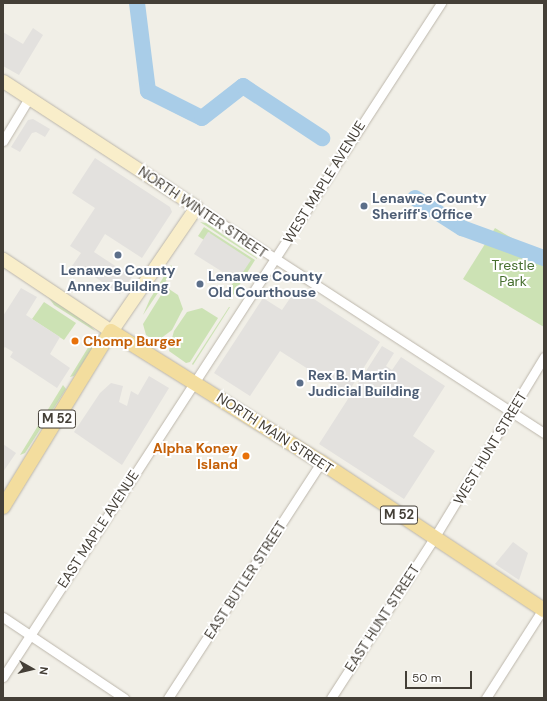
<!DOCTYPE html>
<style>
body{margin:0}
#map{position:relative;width:547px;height:701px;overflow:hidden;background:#f1efe7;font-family:"DM Sans",sans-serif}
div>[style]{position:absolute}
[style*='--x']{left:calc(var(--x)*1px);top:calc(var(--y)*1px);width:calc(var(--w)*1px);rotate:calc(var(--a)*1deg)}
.green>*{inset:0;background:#cce2b4}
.parking>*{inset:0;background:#e3e1de}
.river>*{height:16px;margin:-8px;padding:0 8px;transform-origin:8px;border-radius:8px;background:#a9cde8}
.roads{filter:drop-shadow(0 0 1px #bcb6ab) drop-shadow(0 0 1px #bcb6ab)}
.street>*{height:9px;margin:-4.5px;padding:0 4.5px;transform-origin:4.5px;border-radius:4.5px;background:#fff}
.secondary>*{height:13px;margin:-6.5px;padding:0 6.5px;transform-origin:6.5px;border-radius:6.5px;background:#f9eeca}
.primary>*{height:14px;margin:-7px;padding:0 7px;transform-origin:7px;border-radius:7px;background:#f3dd9e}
.dots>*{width:11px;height:11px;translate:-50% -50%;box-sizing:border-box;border:2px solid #fff;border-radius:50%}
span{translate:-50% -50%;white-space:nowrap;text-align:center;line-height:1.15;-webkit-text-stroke:4px #fff;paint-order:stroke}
.shield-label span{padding:1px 3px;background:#fff;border:1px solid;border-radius:3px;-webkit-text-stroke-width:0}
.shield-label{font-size:13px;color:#443f37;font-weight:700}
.street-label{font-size:14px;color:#443f37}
.service-label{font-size:14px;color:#4e5e75;font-weight:700}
.left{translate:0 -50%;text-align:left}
.park-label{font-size:14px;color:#476f30}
.food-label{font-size:14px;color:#c56008;font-weight:700}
.right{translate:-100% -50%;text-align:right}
.frame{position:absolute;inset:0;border:4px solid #443f37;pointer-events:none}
.north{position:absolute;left:12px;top:649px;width:40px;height:40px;-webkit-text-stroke:3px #fff;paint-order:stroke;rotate:98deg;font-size:11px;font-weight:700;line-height:16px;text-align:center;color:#443f37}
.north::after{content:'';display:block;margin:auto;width:14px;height:18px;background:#443f37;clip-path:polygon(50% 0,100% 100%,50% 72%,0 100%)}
.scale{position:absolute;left:405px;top:671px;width:67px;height:18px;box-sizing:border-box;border:2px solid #443f37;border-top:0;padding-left:5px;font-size:12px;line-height:14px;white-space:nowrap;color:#443f37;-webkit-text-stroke:3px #fff;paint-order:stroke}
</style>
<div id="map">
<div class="green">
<i style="clip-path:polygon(200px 222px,206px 223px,257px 258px,257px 259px)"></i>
<i style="clip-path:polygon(204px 227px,255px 260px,230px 300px,224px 296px,235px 280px,237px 281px,209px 232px,204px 240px,198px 236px)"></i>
<i style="clip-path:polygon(495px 228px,544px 257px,544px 327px,463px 279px)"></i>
<i style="clip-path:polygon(171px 265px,174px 269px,143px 315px,150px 299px)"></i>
<i style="clip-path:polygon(166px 287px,178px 295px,183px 309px,172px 330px,156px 342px,146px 335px,143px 324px)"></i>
<i style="clip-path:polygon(49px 298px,89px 324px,95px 331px,54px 305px)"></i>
<i style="clip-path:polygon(44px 302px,76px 323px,64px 340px,32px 319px)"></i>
<i style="clip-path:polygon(229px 307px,230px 307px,193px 365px,192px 364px)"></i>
<i style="clip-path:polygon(202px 308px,218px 318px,190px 362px,186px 363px,169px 351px,170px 345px,174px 331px,187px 312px)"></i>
<i style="clip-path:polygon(89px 346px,93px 348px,74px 376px,70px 377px)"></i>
<i style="clip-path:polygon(63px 385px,66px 389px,25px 453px,20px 455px)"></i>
</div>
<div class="parking">
<i style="clip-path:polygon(33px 28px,43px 35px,19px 75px,3px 66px,3px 32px,23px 44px)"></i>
<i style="clip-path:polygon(33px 119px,50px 129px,45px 137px,36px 132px,32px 133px,20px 152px,11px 147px,28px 120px)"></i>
<i style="clip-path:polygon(95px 158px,170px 207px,172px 212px,142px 258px,105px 234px,94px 252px,132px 277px,120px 294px,86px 271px,72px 266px,81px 253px,70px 246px,95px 208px,72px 193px)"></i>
<i style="clip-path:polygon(208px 232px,251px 260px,237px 281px,194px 254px)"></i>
<i style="clip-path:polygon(21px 288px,37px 297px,26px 315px,60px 337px,50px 354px,70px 368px,57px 388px,10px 357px,13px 352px,5px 347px,3px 349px,3px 316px)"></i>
<i style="clip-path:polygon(297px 288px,380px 342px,347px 394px,280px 351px,250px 396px,214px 373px,263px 298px,282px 310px)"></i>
<i style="clip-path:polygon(382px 346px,394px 353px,386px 366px,392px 370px,401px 357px,445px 386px,413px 436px,435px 451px,404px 499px,319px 444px)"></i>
<i style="clip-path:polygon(149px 376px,169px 388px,122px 465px,74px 432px,100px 393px,111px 383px,123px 386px,119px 402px,127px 406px,131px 391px,138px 395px)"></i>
<i style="clip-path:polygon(3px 444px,16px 453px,3px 472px)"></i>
<i style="clip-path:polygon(513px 542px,528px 553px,519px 580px,495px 564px)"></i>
</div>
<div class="river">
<i style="--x:137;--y:3;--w:89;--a:82.9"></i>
<i style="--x:148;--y:91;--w:60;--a:26.6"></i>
<i style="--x:202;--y:118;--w:52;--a:-38"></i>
<i style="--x:243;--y:86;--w:95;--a:33.4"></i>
<i style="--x:415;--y:198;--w:56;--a:32.6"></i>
<i style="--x:462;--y:228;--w:87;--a:20.1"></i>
</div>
<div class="roads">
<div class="street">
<i style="--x:3;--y:141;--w:50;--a:-58.8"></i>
<i style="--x:196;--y:207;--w:415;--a:33"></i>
<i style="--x:3;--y:617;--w:146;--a:33.8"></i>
<i style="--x:3;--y:677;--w:804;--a:-56.98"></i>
<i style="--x:168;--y:698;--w:281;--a:-57"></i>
<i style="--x:331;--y:698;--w:190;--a:-57.2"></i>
<i style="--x:434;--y:538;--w:212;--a:-58.7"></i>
<i style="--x:486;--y:698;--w:106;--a:-57.4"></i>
</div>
<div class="secondary">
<i style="--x:3;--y:81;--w:230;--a:33.1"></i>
<i style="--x:196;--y:207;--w:150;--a:124.4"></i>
<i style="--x:111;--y:331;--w:130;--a:-146.3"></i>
</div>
<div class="primary">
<i style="--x:3;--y:507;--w:206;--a:-58.5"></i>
<i style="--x:111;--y:331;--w:248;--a:32"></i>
<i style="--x:321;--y:462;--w:268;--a:33.6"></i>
</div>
</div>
<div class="dots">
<i style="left:364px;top:206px;background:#5c6f8a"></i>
<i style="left:118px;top:255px;background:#5c6f8a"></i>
<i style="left:200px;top:284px;background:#5c6f8a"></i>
<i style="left:75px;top:341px;background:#e8710a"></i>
<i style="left:300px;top:383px;background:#5c6f8a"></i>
<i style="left:246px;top:456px;background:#e8710a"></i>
</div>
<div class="shield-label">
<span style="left:57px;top:419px">M 52</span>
<span style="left:399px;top:515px">M 52</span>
</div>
<div class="street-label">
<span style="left:324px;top:182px;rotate:-58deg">WEST MAPLE AVENUE</span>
<span style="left:203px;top:212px;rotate:34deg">NORTH WINTER STREET</span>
<span style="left:275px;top:433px;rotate:33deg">NORTH MAIN STREET</span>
<span style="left:490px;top:448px;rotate:-59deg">WEST HUNT STREET</span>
<span style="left:98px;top:529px;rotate:-57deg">EAST MAPLE AVENUE</span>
<span style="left:245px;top:580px;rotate:-57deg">EAST BUTLER STREET</span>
<span style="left:382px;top:618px;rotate:-57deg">EAST HUNT STREET</span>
</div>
<div class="service-label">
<span class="left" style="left:372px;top:206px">Lenawee County<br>Sheriff's Office</span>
<span style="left:118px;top:278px">Lenawee County<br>Annex Building</span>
<span class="left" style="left:208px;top:284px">Lenawee County<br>Old Courthouse</span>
<span class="left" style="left:308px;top:383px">Rex B. Martin<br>Judicial Building</span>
</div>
<div class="park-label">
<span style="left:513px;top:273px">Trestle<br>Park</span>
</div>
<div class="food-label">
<span class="left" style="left:83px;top:341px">Chomp Burger</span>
<span class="right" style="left:238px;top:456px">Alpha Koney<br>Island</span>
</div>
<div class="frame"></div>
<div class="north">N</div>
<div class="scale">50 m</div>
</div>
